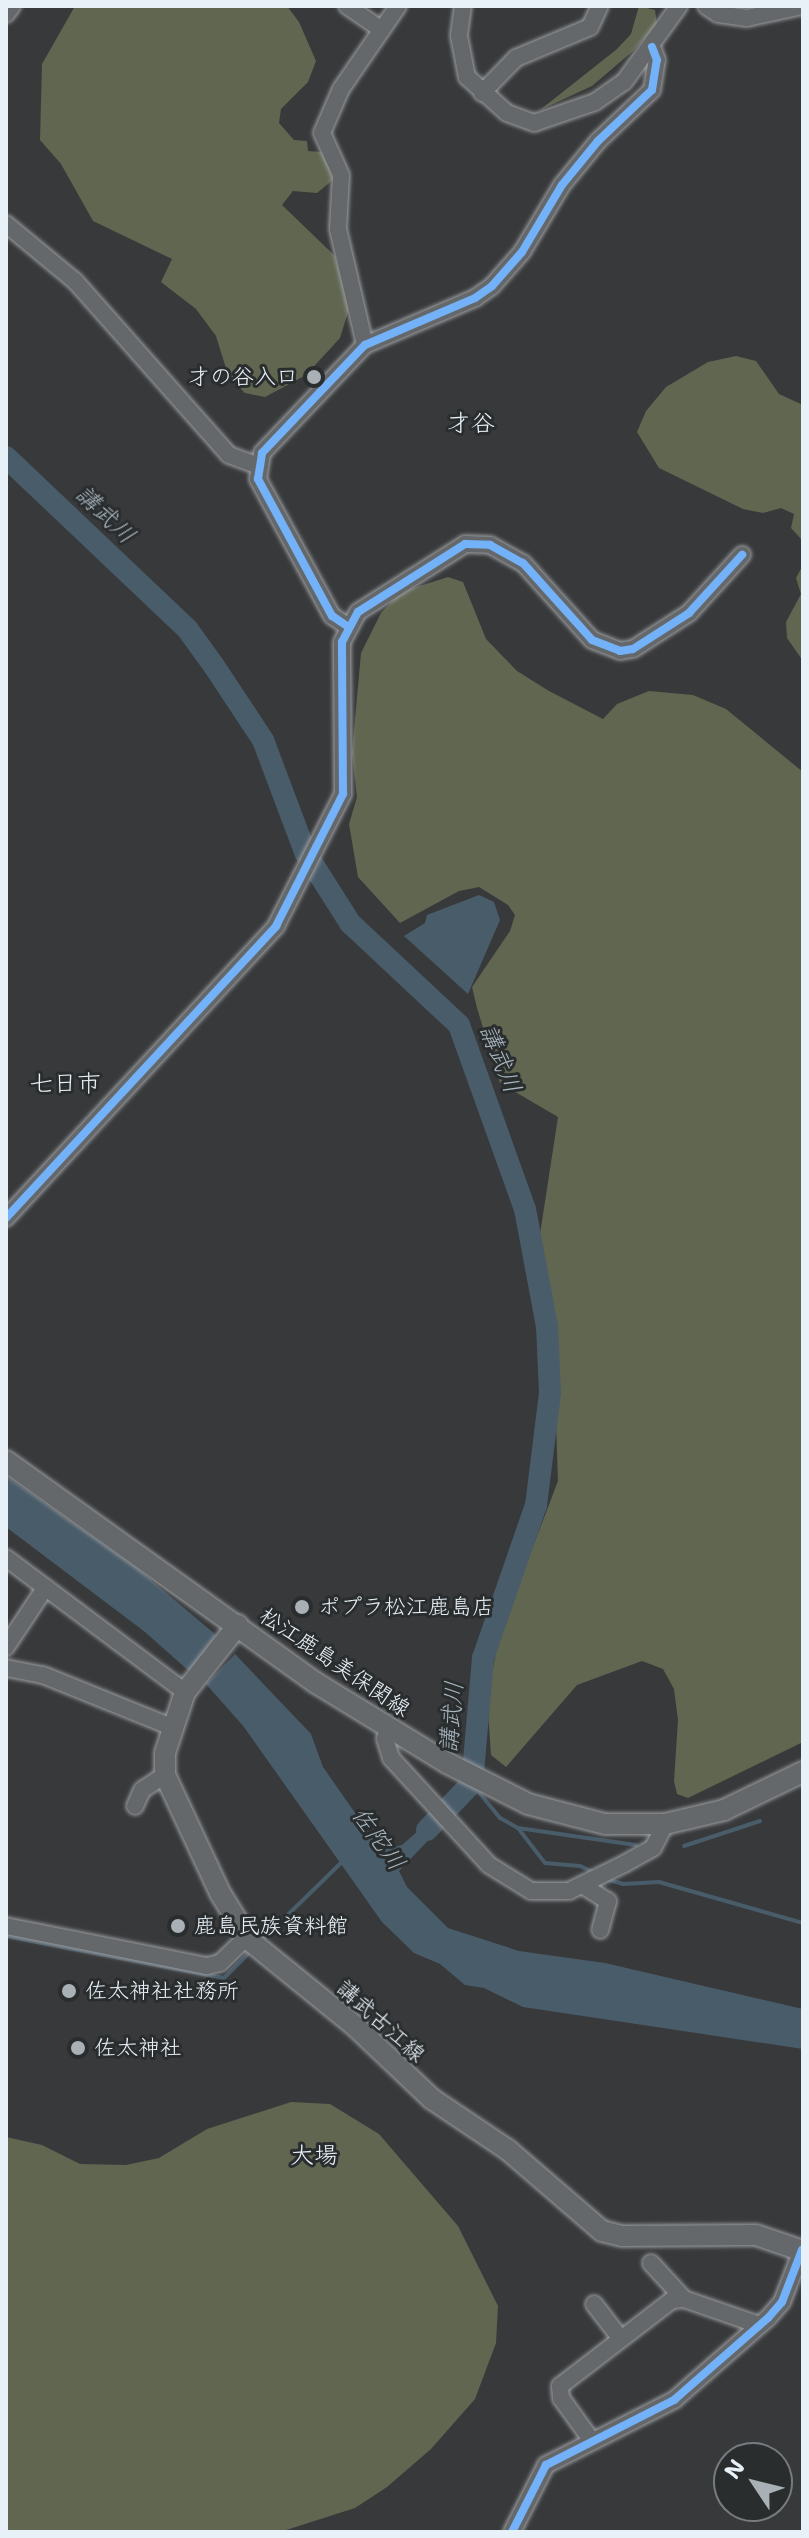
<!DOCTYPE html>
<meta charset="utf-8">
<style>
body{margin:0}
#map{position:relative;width:809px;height:2538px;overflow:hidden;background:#38393b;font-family:"Shantell Sans","Klee One",sans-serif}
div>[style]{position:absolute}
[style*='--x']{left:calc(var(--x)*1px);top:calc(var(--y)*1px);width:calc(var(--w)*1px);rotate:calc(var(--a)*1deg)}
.green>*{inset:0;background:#606650}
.water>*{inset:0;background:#495c6a}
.stream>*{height:4px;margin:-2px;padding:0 2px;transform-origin:2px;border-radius:2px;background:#495c6a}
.river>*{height:22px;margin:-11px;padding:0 11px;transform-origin:11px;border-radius:11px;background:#495c6a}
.roads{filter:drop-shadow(0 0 2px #9c9ea0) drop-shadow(0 0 2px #9c9ea0)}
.minor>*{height:16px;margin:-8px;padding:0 8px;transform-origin:8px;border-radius:8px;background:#65686b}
.major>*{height:20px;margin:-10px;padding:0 10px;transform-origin:10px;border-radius:10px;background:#65686b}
.cycleway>*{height:8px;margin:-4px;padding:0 4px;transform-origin:4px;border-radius:4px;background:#73b2f8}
.dots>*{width:22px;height:22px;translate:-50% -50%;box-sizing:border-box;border:4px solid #2a2d2e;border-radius:50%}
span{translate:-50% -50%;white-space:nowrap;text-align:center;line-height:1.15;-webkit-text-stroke:6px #2a2d2e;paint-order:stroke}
.poi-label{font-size:22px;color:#e8f1f8}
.right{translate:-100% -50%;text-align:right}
.left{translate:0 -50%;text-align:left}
.street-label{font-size:22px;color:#e8f1f8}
.neighbourhood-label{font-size:24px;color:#e8f1f8}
.water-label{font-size:24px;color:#a9b7c1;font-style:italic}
.frame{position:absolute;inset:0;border:8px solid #e8f1f8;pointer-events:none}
.north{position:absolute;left:713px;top:2442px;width:80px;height:80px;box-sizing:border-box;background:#2a2d2e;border:2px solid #767b7f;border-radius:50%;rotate:305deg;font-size:22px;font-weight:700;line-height:32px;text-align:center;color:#e8f1f8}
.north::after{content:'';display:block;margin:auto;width:28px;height:36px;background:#aab1b6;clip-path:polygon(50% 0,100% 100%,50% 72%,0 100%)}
</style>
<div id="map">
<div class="green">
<i style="clip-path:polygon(75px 6px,287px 6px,299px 22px,316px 61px,308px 82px,281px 109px,279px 123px,294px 140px,307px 141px,308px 151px,322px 152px,333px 160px,334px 179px,317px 193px,293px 191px,282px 205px,335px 256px,349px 309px,340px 338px,306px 375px,265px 397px,245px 393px,229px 378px,216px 336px,196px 309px,161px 282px,172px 259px,93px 221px,61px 164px,40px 140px,42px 64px)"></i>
<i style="clip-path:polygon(639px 6px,655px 10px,657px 24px,633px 51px,592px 86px,540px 110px,617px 49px,631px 34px)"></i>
<i style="clip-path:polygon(736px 356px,756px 361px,779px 394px,803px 405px,803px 541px,791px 528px,794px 514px,781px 508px,763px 513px,743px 509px,659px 468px,637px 432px,646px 411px,666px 387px,708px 362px)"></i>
<i style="clip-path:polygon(803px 565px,803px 661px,787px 638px,786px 622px,801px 594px,796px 578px)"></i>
<i style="clip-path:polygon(448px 577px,463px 582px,486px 639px,517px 671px,549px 691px,603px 719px,617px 704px,649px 691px,693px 695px,726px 709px,803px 772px,803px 1742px,688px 1798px,677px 1794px,674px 1781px,678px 1720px,674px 1689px,663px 1669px,642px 1661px,577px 1685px,506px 1767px,491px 1755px,487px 1697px,500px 1633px,558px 1481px,552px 1308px,538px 1247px,558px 1117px,500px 1083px,477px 1008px,472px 987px,510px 931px,515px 915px,508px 905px,479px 887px,459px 891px,400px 923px,358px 877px,349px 824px,357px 797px,352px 753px,361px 653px,381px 613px,401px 592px)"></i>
<i style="clip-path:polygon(291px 2102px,330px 2104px,379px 2134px,458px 2226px,498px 2306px,496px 2343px,475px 2399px,431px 2449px,387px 2487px,355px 2508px,280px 2532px,6px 2532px,6px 2137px,42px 2145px,80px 2164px,126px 2165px,159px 2158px,207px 2129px)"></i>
</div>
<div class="water">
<i style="clip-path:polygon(479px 895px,494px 902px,500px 920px,468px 994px,404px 936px,425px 923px,427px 915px)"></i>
<i style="clip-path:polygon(6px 1476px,138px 1569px,216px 1635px,190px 1672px,145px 1632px,6px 1527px)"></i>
<i style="clip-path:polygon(235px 1654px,311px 1734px,323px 1767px,381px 1850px,402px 1845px,434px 1817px,442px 1826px,399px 1871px,407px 1887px,448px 1928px,519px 1951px,605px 1963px,803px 2009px,803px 2049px,523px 2007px,484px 1988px,465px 1985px,440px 1964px,414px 1953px,382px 1922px,244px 1727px,206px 1684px)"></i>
</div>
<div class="stream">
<i style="--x:473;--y:1785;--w:43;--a:50.7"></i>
<i style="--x:500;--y:1818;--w:21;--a:29"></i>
<i style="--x:518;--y:1828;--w:44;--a:52.4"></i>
<i style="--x:545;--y:1863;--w:35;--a:5"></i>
<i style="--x:580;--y:1866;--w:17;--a:25"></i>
<i style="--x:518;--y:1828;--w:119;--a:8.2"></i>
<i style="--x:684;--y:1846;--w:80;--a:-18.2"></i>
<i style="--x:606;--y:1879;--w:18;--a:16"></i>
<i style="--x:623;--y:1884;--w:36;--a:-3"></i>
<i style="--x:659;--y:1882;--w:150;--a:15.9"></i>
<i style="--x:6;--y:1936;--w:222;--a:10.9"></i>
<i style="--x:224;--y:1978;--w:40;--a:-45"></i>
<i style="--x:261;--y:1941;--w:112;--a:-44.3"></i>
</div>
<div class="river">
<i style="--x:6;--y:457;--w:251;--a:43.5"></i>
<i style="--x:188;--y:630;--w:44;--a:54.2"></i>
<i style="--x:214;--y:666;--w:89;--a:56.5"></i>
<i style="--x:263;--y:740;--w:120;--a:69.4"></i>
<i style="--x:305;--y:852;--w:84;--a:57.6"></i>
<i style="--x:350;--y:923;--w:149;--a:43.1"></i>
<i style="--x:459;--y:1025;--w:195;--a:70.3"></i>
<i style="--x:525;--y:1209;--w:119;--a:79.4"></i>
<i style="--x:547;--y:1326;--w:67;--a:87.4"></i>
<i style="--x:550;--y:1393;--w:113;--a:97.1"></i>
<i style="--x:536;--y:1505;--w:162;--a:109.1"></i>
<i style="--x:483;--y:1658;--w:125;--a:95"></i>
<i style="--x:472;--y:1783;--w:65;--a:133.8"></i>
</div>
<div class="roads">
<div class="minor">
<i style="--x:347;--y:6;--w:42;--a:34.4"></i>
<i style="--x:463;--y:6;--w:30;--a:98"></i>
<i style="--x:459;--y:36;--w:42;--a:79"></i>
<i style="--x:467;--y:77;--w:54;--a:42"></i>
<i style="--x:507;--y:113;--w:29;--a:20"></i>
<i style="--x:534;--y:123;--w:65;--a:-19"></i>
<i style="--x:595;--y:102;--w:35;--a:-35"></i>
<i style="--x:624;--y:82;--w:94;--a:-54.1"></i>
<i style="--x:706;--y:6;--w:14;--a:34"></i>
<i style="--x:718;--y:14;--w:29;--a:8"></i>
<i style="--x:747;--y:18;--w:57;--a:-12.1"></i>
<i style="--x:6;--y:14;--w:10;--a:-53"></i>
<i style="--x:482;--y:93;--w:49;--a:-45.8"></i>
<i style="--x:516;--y:58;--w:80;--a:-22.7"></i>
<i style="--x:590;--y:27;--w:23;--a:-65"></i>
<i style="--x:6;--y:224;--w:89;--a:39.6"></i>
<i style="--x:75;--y:281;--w:232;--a:48.5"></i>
<i style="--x:229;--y:455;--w:29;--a:20"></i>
<i style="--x:365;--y:345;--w:119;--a:-103.1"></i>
<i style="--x:338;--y:229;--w:54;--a:-86.8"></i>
<i style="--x:341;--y:175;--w:46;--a:-114.3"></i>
<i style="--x:322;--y:133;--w:48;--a:-66.6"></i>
<i style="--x:341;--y:89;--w:101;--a:-55.5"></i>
<i style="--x:347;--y:626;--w:18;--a:-146"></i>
<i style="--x:332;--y:616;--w:156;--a:-118.4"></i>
<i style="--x:258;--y:479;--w:26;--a:-81"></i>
<i style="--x:262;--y:453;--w:149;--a:-46.4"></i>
<i style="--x:365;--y:345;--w:120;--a:-23.1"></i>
<i style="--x:475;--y:298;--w:21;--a:-35"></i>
<i style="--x:492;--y:286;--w:45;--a:-48.6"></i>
<i style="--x:522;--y:252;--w:78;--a:-59.2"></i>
<i style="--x:562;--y:185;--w:57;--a:-50.7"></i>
<i style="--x:598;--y:141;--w:74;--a:-43.4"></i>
<i style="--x:652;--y:90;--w:30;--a:-81"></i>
<i style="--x:657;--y:60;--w:14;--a:-111"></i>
<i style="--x:6;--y:1218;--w:398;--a:-47.2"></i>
<i style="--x:276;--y:926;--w:148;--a:-63.1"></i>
<i style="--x:343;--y:794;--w:152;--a:-90.4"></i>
<i style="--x:342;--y:642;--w:34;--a:-62"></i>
<i style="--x:358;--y:612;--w:127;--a:-32.4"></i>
<i style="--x:465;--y:544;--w:25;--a:2"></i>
<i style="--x:490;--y:545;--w:38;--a:29"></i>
<i style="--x:523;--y:563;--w:103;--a:48.1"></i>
<i style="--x:592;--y:640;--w:30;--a:21"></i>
<i style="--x:620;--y:651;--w:13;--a:-9"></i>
<i style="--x:633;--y:649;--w:67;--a:-32.7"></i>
<i style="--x:689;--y:613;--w:79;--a:-47.6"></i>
<i style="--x:6;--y:1558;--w:224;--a:36.8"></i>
<i style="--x:6;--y:1647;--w:71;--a:-56.5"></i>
<i style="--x:6;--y:1668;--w:38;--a:11"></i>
<i style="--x:43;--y:1675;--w:139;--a:22"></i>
<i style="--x:388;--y:1728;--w:11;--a:105"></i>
<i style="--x:385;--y:1739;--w:20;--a:72"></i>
<i style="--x:391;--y:1758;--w:145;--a:47.5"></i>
<i style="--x:489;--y:1865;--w:49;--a:31.8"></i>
<i style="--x:531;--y:1891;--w:38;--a:0"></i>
<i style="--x:569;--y:1891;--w:61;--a:-26.1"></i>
<i style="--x:624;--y:1864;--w:33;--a:-29"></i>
<i style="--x:653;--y:1848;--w:27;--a:-63"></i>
<i style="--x:135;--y:1806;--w:17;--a:-66"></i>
<i style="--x:142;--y:1790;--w:27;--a:-33"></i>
<i style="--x:582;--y:1885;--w:31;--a:32"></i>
<i style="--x:608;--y:1901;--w:30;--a:105"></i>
<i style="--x:6;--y:1926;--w:205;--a:11.3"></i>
<i style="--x:207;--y:1966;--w:13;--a:-13"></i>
<i style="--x:220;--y:1963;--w:37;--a:-44"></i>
<i style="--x:651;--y:2263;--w:49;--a:47.5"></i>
<i style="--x:594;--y:2304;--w:44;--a:52.4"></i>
<i style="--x:592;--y:2441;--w:53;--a:-125.8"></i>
<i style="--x:561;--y:2398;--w:12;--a:-95"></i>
<i style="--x:560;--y:2386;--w:141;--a:-37.5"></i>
<i style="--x:672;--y:2300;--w:12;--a:-5"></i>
<i style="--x:684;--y:2299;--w:79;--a:19.1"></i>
<i style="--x:512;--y:2532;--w:75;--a:-63.1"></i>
<i style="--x:546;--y:2465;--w:144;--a:-26.9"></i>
<i style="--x:674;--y:2400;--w:125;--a:-41.1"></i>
<i style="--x:768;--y:2318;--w:21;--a:-49"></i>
<i style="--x:782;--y:2302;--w:56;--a:-69"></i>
</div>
<div class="major">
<i style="--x:6;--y:1461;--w:381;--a:35.6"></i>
<i style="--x:316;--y:1683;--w:153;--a:31.4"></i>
<i style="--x:447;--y:1763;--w:91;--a:26.8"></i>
<i style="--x:528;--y:1804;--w:80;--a:14.6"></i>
<i style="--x:605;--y:1824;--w:60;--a:0"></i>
<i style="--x:665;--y:1824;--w:61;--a:-13.3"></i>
<i style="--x:724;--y:1810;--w:88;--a:-25.7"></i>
<i style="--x:238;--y:1625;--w:85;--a:128.3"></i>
<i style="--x:185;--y:1692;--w:64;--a:108.2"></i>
<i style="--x:165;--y:1753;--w:22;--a:90"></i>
<i style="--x:165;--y:1775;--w:130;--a:65"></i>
<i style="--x:220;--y:1893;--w:55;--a:58.3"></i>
<i style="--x:249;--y:1940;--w:138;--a:39.1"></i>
<i style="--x:356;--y:2027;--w:105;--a:43.5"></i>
<i style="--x:432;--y:2099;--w:92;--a:33.9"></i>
<i style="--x:508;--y:2150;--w:124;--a:40.8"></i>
<i style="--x:602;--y:2231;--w:21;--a:14"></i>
<i style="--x:622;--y:2236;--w:134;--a:-0.4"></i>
<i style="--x:756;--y:2235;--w:50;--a:18.8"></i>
</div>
</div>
<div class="cycleway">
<i style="--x:347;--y:626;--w:18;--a:-146"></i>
<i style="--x:332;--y:616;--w:156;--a:-118.4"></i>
<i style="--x:258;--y:479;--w:26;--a:-81"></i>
<i style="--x:262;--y:453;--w:149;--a:-46.4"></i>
<i style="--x:365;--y:345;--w:120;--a:-23.1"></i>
<i style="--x:475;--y:298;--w:21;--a:-35"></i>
<i style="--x:492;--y:286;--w:45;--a:-48.6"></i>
<i style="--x:522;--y:252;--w:78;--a:-59.2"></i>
<i style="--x:562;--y:185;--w:57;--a:-50.7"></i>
<i style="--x:598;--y:141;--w:74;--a:-43.4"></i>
<i style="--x:652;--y:90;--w:30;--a:-81"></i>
<i style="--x:657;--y:60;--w:14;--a:-111"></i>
<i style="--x:6;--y:1218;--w:398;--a:-47.2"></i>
<i style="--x:276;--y:926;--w:148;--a:-63.1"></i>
<i style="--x:343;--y:794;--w:152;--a:-90.4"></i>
<i style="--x:342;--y:642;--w:34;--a:-62"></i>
<i style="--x:358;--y:612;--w:127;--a:-32.4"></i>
<i style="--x:465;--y:544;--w:25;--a:2"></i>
<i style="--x:490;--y:545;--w:38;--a:29"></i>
<i style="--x:523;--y:563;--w:103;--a:48.1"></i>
<i style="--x:592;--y:640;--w:30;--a:21"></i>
<i style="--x:620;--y:651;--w:13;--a:-9"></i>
<i style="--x:633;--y:649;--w:67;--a:-32.7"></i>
<i style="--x:689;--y:613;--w:79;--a:-47.6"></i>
<i style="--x:512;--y:2532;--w:75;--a:-63.1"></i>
<i style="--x:546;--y:2465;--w:144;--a:-26.9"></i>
<i style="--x:674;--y:2400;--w:125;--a:-41.1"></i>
<i style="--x:768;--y:2318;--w:21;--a:-49"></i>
<i style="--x:782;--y:2302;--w:56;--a:-69"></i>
</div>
<div class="dots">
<i style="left:314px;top:377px;background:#aab1b6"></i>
<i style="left:302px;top:1607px;background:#aab1b6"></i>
<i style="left:178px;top:1926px;background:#aab1b6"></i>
<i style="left:69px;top:1991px;background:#aab1b6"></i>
<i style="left:78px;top:2048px;background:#aab1b6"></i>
</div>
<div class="poi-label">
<span class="right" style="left:298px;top:377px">才の谷入口</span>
<span class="left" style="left:318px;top:1607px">ポプラ松江鹿島店</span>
<span class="left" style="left:194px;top:1926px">鹿島民族資料館</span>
<span class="left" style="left:85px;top:1991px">佐太神社社務所</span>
<span class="left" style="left:94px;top:2048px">佐太神社</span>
</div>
<div class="street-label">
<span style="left:335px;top:1662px;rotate:34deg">松江鹿島美保関線</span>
<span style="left:381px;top:2021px;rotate:42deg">講武古江線</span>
</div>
<div class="neighbourhood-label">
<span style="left:471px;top:424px">才谷</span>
<span style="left:65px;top:1084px">七日市</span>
<span style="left:314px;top:2156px">大場</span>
</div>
<div class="water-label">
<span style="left:105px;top:515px;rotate:44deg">講武川</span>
<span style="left:500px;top:1059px;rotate:68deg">講武川</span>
<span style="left:452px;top:1717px;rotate:-85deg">講武川</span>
<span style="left:378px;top:1839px;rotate:54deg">佐陀川</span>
</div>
<div class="frame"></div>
<div class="north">N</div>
</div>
